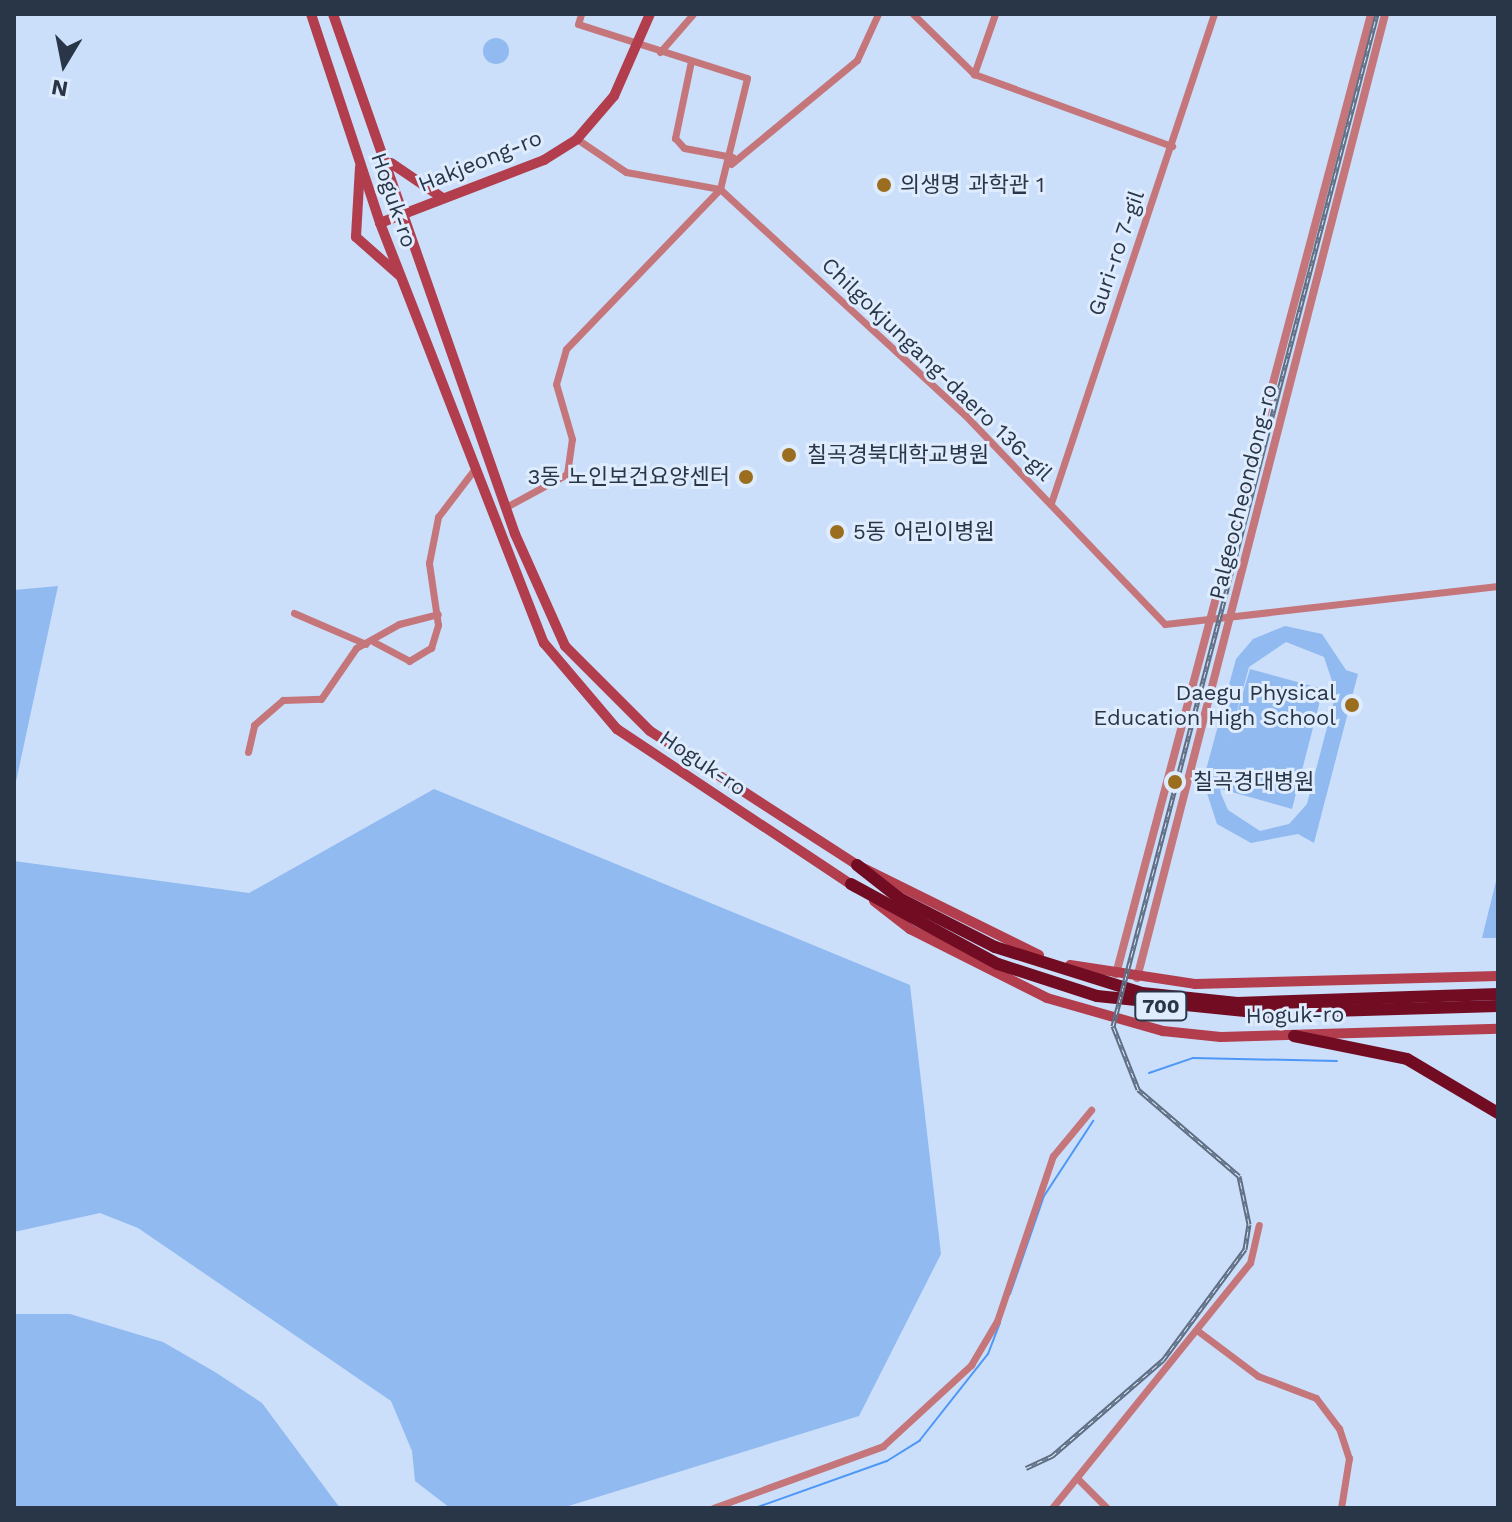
<!DOCTYPE html>
<meta charset="utf-8">
<style>
body{margin:0}
#map{position:relative;width:1512px;height:1522px;overflow:hidden;background:#cbdffa;font-family:"Work Sans","Noto Sans KR",sans-serif}
div>[style]{position:absolute}
[style*='--x']{left:calc(var(--x)*1px);top:calc(var(--y)*1px);width:calc(var(--w)*1px);rotate:calc(var(--a)*1deg)}
.green>*{inset:0;background:#91baf1}
.round{border-radius:50%}
.stream>*{height:2px;margin:-1px;padding:0 1px;transform-origin:1px;border-radius:1px;background:#4d97f7}
.minor>*{height:7px;margin:-3.5px;padding:0 3.5px;transform-origin:3.5px;border-radius:3.5px;background:#c5767b}
.tertiary>*{height:8px;margin:-4px;padding:0 4px;transform-origin:4px;border-radius:4px;background:#c5767b}
.secondary>*{height:10px;margin:-5px;padding:0 5px;transform-origin:5px;border-radius:5px;background:#b13d4d}
.motorway>*{height:12px;margin:-6px;padding:0 6px;transform-origin:6px;border-radius:6px;background:#710c23}
.rail>*{height:5px;margin-top:-2.5px;transform-origin:0;background:repeating-linear-gradient(90deg,#deecfe 0 6px,#5f6e83 0 12px);box-sizing:border-box;border-block:2px solid #5f6e83}
.dots>*{width:22px;height:22px;translate:-50% -50%;box-sizing:border-box;border:4px solid #deecfe;border-radius:50%}
span{translate:-50% -50%;white-space:nowrap;text-align:center;line-height:1.15;-webkit-text-stroke:6px #deecfe;paint-order:stroke}
.shield-label span{padding:2px 6px;background:#deecfe;border:2px solid;border-radius:6px;-webkit-text-stroke-width:0}
.shield-label{font-size:20px;color:#293648;font-weight:700}
.street-label{font-size:22px;color:#293648}
.poi-label{font-size:22px;color:#293648}
.left{translate:0 -50%;text-align:left}
.right{translate:-100% -50%;text-align:right}
.frame{position:absolute;inset:0;border:16px solid #293648;pointer-events:none}
.north{position:absolute;left:24px;top:24px;width:80px;height:80px;-webkit-text-stroke:6px #deecfe;paint-order:stroke;rotate:190deg;font-size:22px;font-weight:700;line-height:32px;text-align:center;color:#293648}
.north::after{content:'';display:block;margin:auto;width:28px;height:36px;background:#293648;clip-path:polygon(50% 0,100% 100%,50% 72%,0 100%)}
</style>
<div id="map">
<div class="green">
<i class="round" style="left:483px;top:38px;width:26px;height:26px"></i>
<i style="clip-path:polygon(58px 586px,14px 791px,14px 590px)"></i>
<i style="clip-path:polygon(evenodd,1285px 626px,1322px 634px,1346px 670px,1358px 674px,1314px 843px,1298px 834px,1251px 843px,1217px 824px,1203px 781px,1236px 659px,1253px 639px,1285px 626px,1286px 642px,1324px 657px,1336px 693px,1307px 804px,1289px 824px,1260px 831px,1228px 810px,1221px 794px,1219px 781px,1221px 789px,1292px 809px,1323px 689px,1250px 669px,1229px 740px,1249px 667px,1286px 642px)"></i>
<i style="clip-path:polygon(434px 789px,910px 985px,941px 1254px,859px 1416px,562px 1508px,450px 1508px,415px 1481px,412px 1451px,391px 1401px,138px 1228px,100px 1213px,14px 1232px,14px 861px,249px 893px)"></i>
<i style="clip-path:polygon(1498px 873px,1498px 938px,1482px 938px)"></i>
<i style="clip-path:polygon(14px 1314px,70px 1314px,163px 1342px,215px 1372px,262px 1403px,340px 1508px,14px 1508px)"></i>
</div>
<div class="stream">
<i style="--x:1149;--y:1073;--w:46;--a:-18.8"></i>
<i style="--x:1193;--y:1058;--w:144;--a:1.2"></i>
<i style="--x:1010;--y:1294;--w:104;--a:-70.9"></i>
<i style="--x:1044;--y:1196;--w:90;--a:-56.8"></i>
<i style="--x:755;--y:1508;--w:140;--a:-19.6"></i>
<i style="--x:887;--y:1461;--w:39;--a:-32"></i>
<i style="--x:920;--y:1440;--w:110;--a:-51.7"></i>
<i style="--x:988;--y:1354;--w:33;--a:-69"></i>
</div>
<div class="minor">
<i style="--x:913;--y:14;--w:86;--a:44.5"></i>
<i style="--x:995;--y:14;--w:64;--a:109.3"></i>
<i style="--x:974;--y:74;--w:211;--a:20"></i>
<i style="--x:660;--y:52;--w:50;--a:-49"></i>
<i style="--x:691;--y:61;--w:79;--a:101.7"></i>
<i style="--x:675;--y:138;--w:13;--a:48"></i>
<i style="--x:684;--y:148;--w:49;--a:10.6"></i>
<i style="--x:577;--y:139;--w:59;--a:34"></i>
<i style="--x:626;--y:172;--w:96;--a:10.3"></i>
<i style="--x:720;--y:189;--w:333;--a:42.7"></i>
<i style="--x:965;--y:415;--w:289;--a:46.3"></i>
<i style="--x:1165;--y:624;--w:335;--a:-6.5"></i>
<i style="--x:731;--y:164;--w:163;--a:-39.5"></i>
<i style="--x:857;--y:60;--w:51;--a:-65.5"></i>
<i style="--x:1051;--y:503;--w:515;--a:-71.57"></i>
<i style="--x:506;--y:507;--w:69;--a:-28.4"></i>
<i style="--x:567;--y:474;--w:35;--a:-82"></i>
<i style="--x:572;--y:439;--w:57;--a:-106.2"></i>
<i style="--x:556;--y:384;--w:36;--a:-74"></i>
<i style="--x:566;--y:349;--w:222;--a:-46.1"></i>
<i style="--x:720;--y:189;--w:114;--a:-76.3"></i>
<i style="--x:747;--y:78;--w:177;--a:-162.3"></i>
<i style="--x:578;--y:24;--w:10;--a:-73"></i>
<i style="--x:294;--y:613;--w:78;--a:23.3"></i>
<i style="--x:374;--y:642;--w:40;--a:28"></i>
<i style="--x:409;--y:661;--w:26;--a:-31"></i>
<i style="--x:431;--y:648;--w:24;--a:-73"></i>
<i style="--x:438;--y:625;--w:63;--a:-98.3"></i>
<i style="--x:429;--y:563;--w:47;--a:-78.9"></i>
<i style="--x:438;--y:517;--w:58;--a:-52.7"></i>
<i style="--x:248;--y:752;--w:28;--a:-77"></i>
<i style="--x:254;--y:725;--w:38;--a:-41"></i>
<i style="--x:283;--y:700;--w:38;--a:-2"></i>
<i style="--x:321;--y:699;--w:62;--a:-55.5"></i>
<i style="--x:356;--y:648;--w:49;--a:-29.2"></i>
<i style="--x:399;--y:624;--w:40;--a:-14.4"></i>
<i style="--x:1198;--y:1331;--w:75;--a:36.9"></i>
<i style="--x:1258;--y:1376;--w:62;--a:20.8"></i>
<i style="--x:1316;--y:1398;--w:38;--a:53"></i>
<i style="--x:1339;--y:1428;--w:32;--a:72"></i>
<i style="--x:1349;--y:1458;--w:51;--a:99.1"></i>
<i style="--x:1077;--y:1478;--w:42;--a:45"></i>
<i style="--x:713;--y:1508;--w:181;--a:-20"></i>
<i style="--x:883;--y:1446;--w:120;--a:-42.6"></i>
<i style="--x:971;--y:1365;--w:51;--a:-59.4"></i>
<i style="--x:997;--y:1321;--w:174;--a:-71.3"></i>
<i style="--x:1053;--y:1156;--w:60;--a:-50.4"></i>
<i style="--x:1052;--y:1508;--w:315;--a:-51.1"></i>
<i style="--x:1250;--y:1263;--w:39;--a:-77"></i>
</div>
<div class="tertiary">
<i style="--x:1116;--y:974;--w:993;--a:-75.12"></i>
<i style="--x:1137;--y:978;--w:995;--a:-75.57"></i>
</div>
<div class="secondary">
<i style="--x:311;--y:14;--w:220;--a:71.7"></i>
<i style="--x:380;--y:223;--w:451;--a:68.7"></i>
<i style="--x:544;--y:643;--w:113;--a:49.7"></i>
<i style="--x:617;--y:729;--w:286;--a:33.6"></i>
<i style="--x:333;--y:14;--w:551;--a:70.71"></i>
<i style="--x:515;--y:534;--w:123;--a:65.9"></i>
<i style="--x:565;--y:646;--w:120;--a:45"></i>
<i style="--x:650;--y:731;--w:247;--a:32.9"></i>
<i style="--x:857;--y:865;--w:203;--a:26.3"></i>
<i style="--x:391;--y:163;--w:60;--a:34.2"></i>
<i style="--x:360;--y:167;--w:70;--a:93.3"></i>
<i style="--x:356;--y:237;--w:57;--a:41.5"></i>
<i style="--x:380;--y:223;--w:176;--a:-21"></i>
<i style="--x:544;--y:160;--w:39;--a:-32"></i>
<i style="--x:577;--y:139;--w:57;--a:-49.3"></i>
<i style="--x:614;--y:96;--w:90;--a:-66.3"></i>
<i style="--x:874;--y:901;--w:46;--a:37.9"></i>
<i style="--x:910;--y:929;--w:153;--a:26.7"></i>
<i style="--x:1047;--y:998;--w:121;--a:15.9"></i>
<i style="--x:1163;--y:1031;--w:58;--a:5.9"></i>
<i style="--x:1221;--y:1037;--w:277;--a:-1.7"></i>
<i style="--x:1070;--y:965;--w:126;--a:8.6"></i>
<i style="--x:1195;--y:984;--w:303;--a:-1.5"></i>
</div>
<div class="motorway">
<i style="--x:857;--y:865;--w:53;--a:38.2"></i>
<i style="--x:899;--y:898;--w:108;--a:27"></i>
<i style="--x:995;--y:947;--w:154;--a:17.4"></i>
<i style="--x:1142;--y:993;--w:96;--a:6"></i>
<i style="--x:1237;--y:1003;--w:261;--a:-2"></i>
<i style="--x:851;--y:884;--w:167;--a:28.6"></i>
<i style="--x:998;--y:964;--w:104;--a:17.9"></i>
<i style="--x:1097;--y:996;--w:168;--a:5.8"></i>
<i style="--x:1264;--y:1013;--w:234;--a:-1.7"></i>
<i style="--x:1294;--y:1036;--w:115;--a:11.5"></i>
<i style="--x:1407;--y:1059;--w:106;--a:30.7"></i>
</div>
<div class="rail">
<i style="--x:1026;--y:1468;--w:29;--a:-25"></i>
<i style="--x:1052;--y:1456;--w:147;--a:-40.9"></i>
<i style="--x:1163;--y:1360;--w:138;--a:-53.5"></i>
<i style="--x:1245;--y:1249;--w:25;--a:-81"></i>
<i style="--x:1249;--y:1224;--w:49;--a:-101.8"></i>
<i style="--x:1239;--y:1176;--w:133;--a:-139.3"></i>
<i style="--x:1138;--y:1089;--w:68;--a:-111.6"></i>
<i style="--x:1113;--y:1026;--w:1046;--a:-75.38"></i>
</div>
<div class="dots">
<i style="left:884px;top:185px;background:#9b6d1e"></i>
<i style="left:789px;top:455px;background:#9b6d1e"></i>
<i style="left:746px;top:477px;background:#9b6d1e"></i>
<i style="left:837px;top:532px;background:#9b6d1e"></i>
<i style="left:1352px;top:705px;background:#9b6d1e"></i>
<i style="left:1175px;top:782px;background:#9b6d1e"></i>
</div>
<div class="shield-label">
<span style="left:1161px;top:1006px">700</span>
</div>
<div class="street-label">
<span style="left:480px;top:161px;rotate:-22deg">Hakjeong-ro</span>
<span style="left:394px;top:200px;rotate:71deg">Hoguk-ro</span>
<span style="left:1116px;top:253px;rotate:-71deg">Guri-ro 7-gil</span>
<span style="left:937px;top:369px;rotate:44deg">Chilgokjungang-daero 136-gil</span>
<span style="left:1243px;top:492px;rotate:-76deg">Palgeocheondong-ro</span>
<span style="left:703px;top:763px;rotate:34deg">Hoguk-ro</span>
<span style="left:1295px;top:1015px;rotate:-1deg">Hoguk-ro</span>
</div>
<div class="poi-label">
<span class="left" style="left:900px;top:185px">의생명 과학관 1</span>
<span class="left" style="left:807px;top:455px">칠곡경북대학교병원</span>
<span class="right" style="left:730px;top:477px">3동 노인보건요양센터</span>
<span class="left" style="left:853px;top:532px">5동 어린이병원</span>
<span class="right" style="left:1336px;top:705px">Daegu Physical<br>Education High School</span>
<span class="left" style="left:1193px;top:782px">칠곡경대병원</span>
</div>
<div class="frame"></div>
<div class="north">N</div>
</div>
